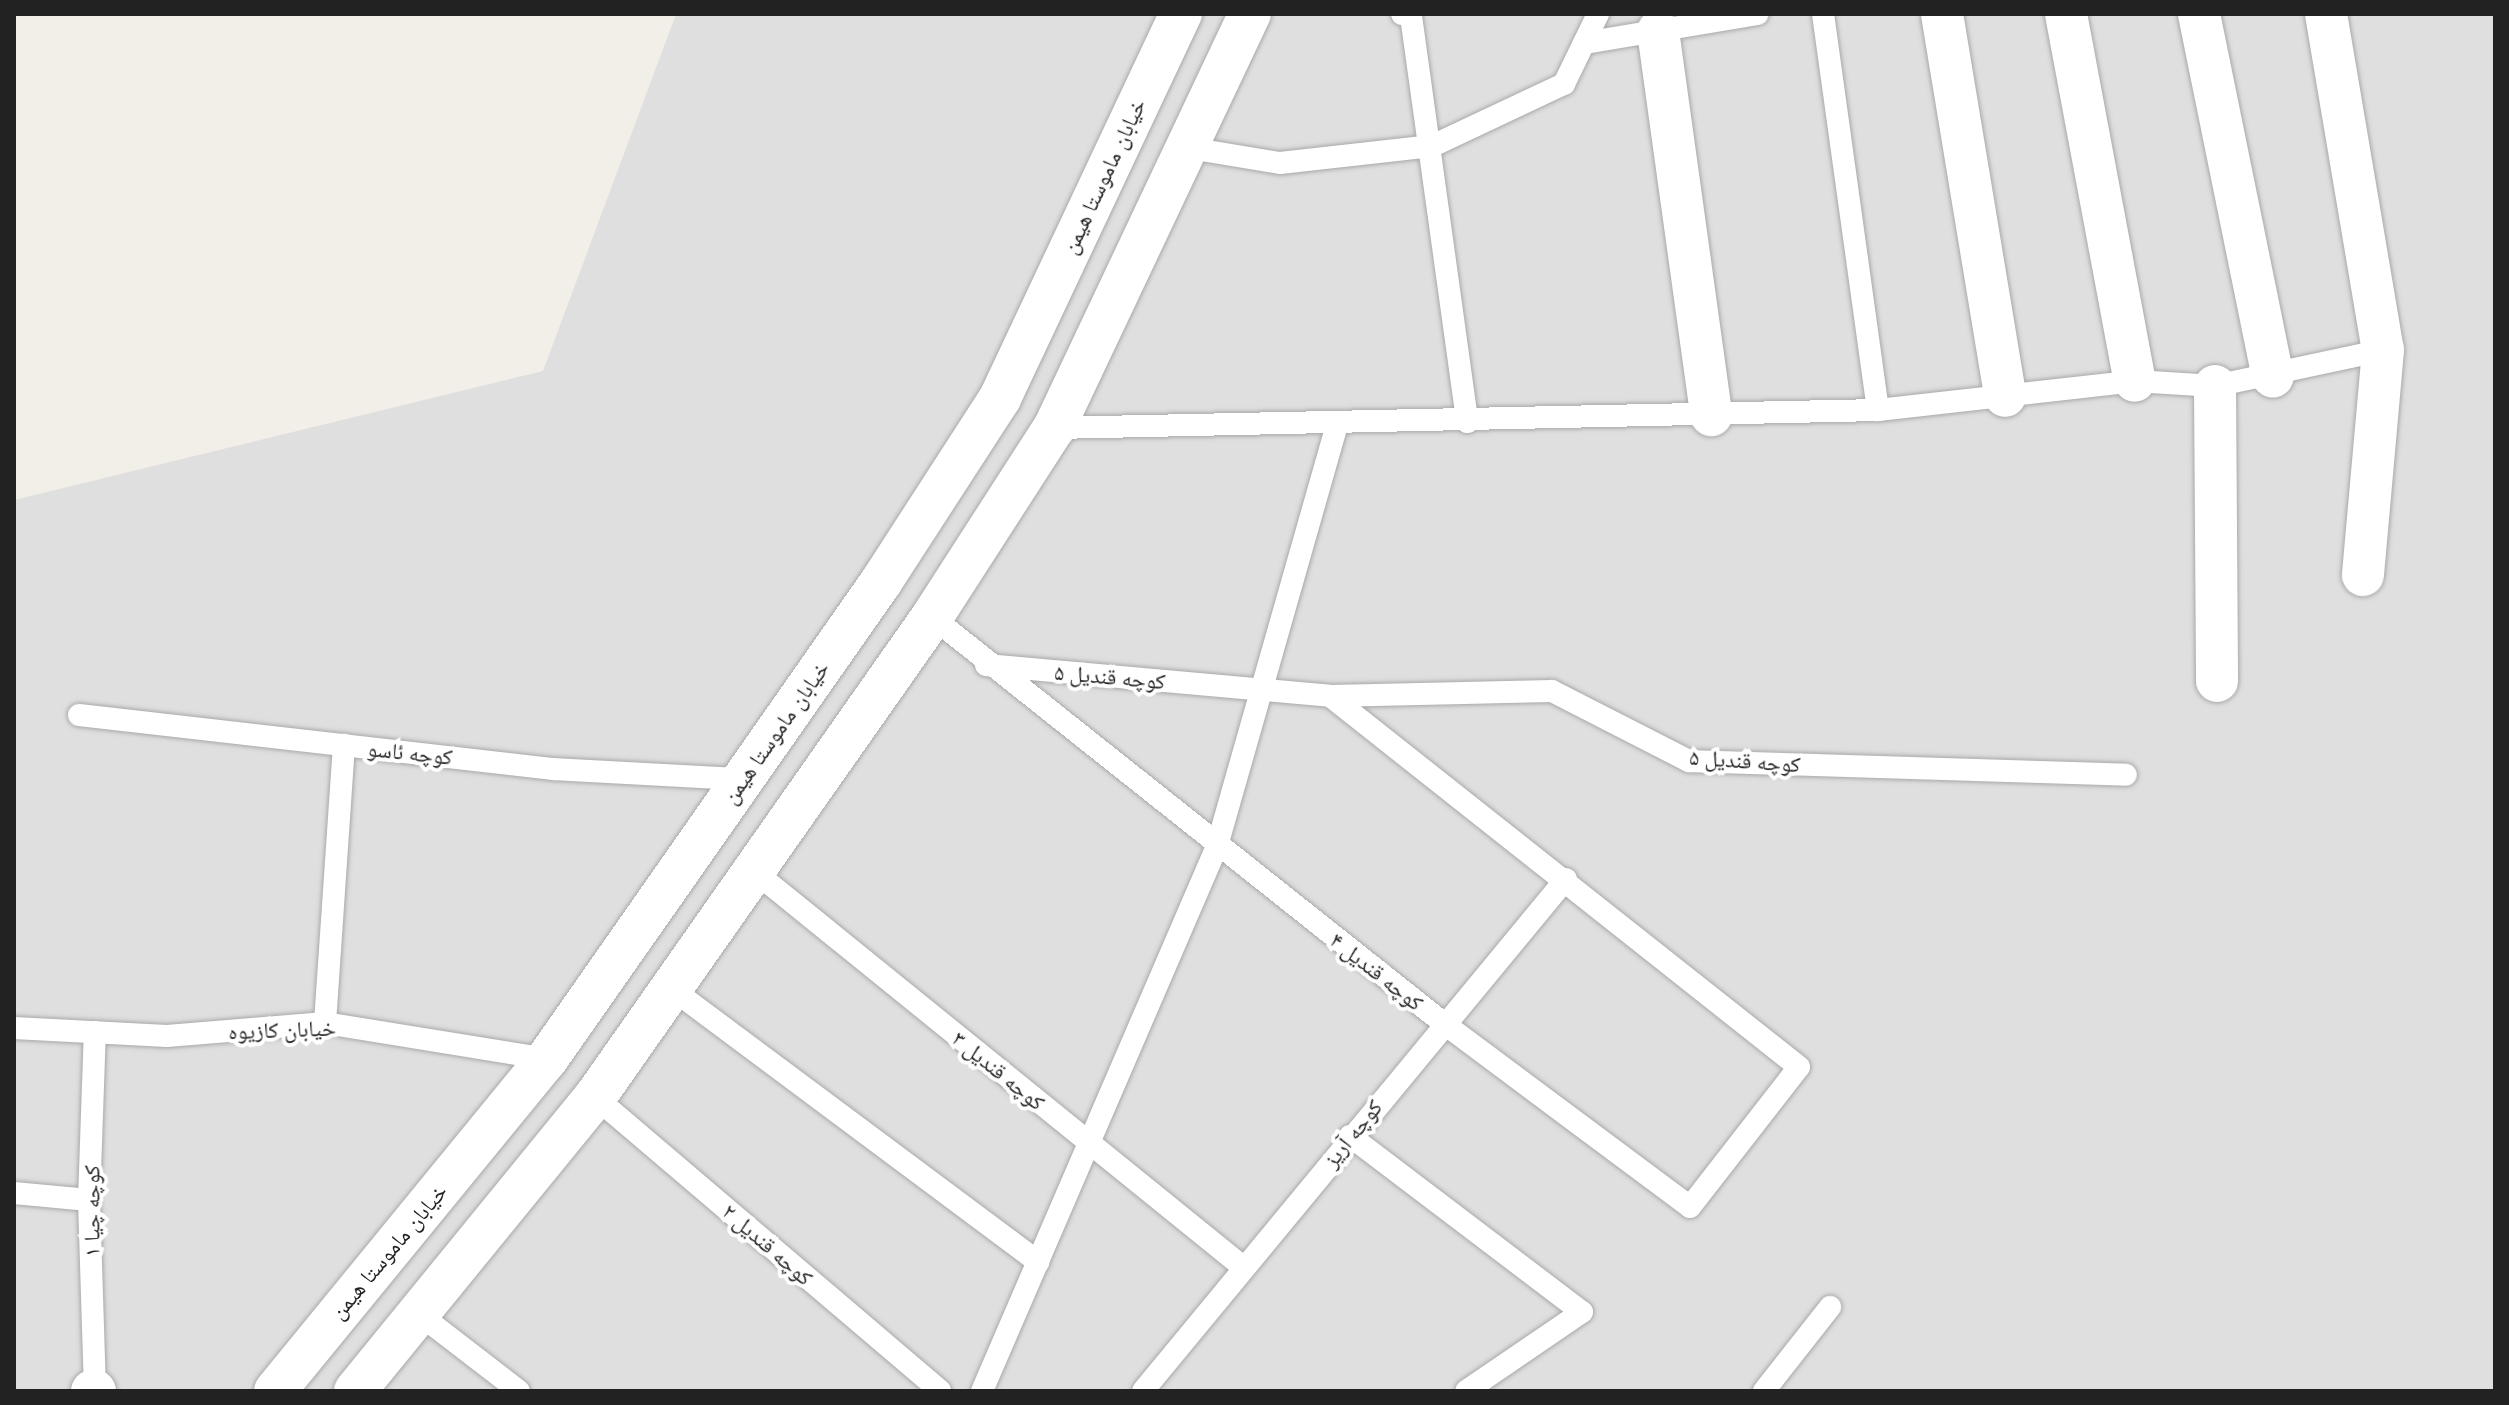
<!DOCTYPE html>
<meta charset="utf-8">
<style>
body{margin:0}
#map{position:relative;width:2509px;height:1405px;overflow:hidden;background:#f2efe9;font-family:Lato,"Noto Naskh Arabic",sans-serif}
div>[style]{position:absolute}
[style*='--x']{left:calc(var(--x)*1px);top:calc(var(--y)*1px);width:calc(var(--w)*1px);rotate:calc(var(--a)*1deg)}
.residential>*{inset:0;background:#e0dfdf}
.roads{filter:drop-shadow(0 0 2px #a9a9a9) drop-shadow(0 0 2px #a9a9a9)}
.service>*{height:22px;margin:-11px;padding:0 11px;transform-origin:11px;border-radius:11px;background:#fff}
.minor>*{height:42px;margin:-21px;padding:0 21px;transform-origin:21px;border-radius:21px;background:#fff}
span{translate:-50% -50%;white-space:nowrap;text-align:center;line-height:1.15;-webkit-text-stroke:8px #fff;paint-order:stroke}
.street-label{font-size:22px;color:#222}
.frame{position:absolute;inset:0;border:16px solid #222;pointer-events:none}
</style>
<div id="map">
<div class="residential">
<i style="clip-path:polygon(676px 14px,2495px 14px,2495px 1391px,14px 1391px,14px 500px,543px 371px)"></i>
</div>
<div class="roads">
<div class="service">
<i style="--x:1402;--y:14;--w:9;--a:13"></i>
<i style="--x:1411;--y:16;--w:410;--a:82.1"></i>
<i style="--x:1823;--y:14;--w:400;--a:82.1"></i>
<i style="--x:1584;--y:43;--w:176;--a:-9.5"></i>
<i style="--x:1183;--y:147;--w:98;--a:9.4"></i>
<i style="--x:1280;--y:163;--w:153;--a:-6.4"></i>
<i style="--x:1432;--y:146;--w:146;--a:-25.2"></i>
<i style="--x:1564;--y:84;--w:78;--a:-64.1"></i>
<i style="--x:1054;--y:428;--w:824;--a:-1.25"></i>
<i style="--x:1878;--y:410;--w:259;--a:-6.4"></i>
<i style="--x:2135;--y:381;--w:80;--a:3.6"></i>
<i style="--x:2215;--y:386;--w:172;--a:-12.1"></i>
<i style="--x:932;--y:617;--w:651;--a:38.45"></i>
<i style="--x:1442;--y:1022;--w:309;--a:36.7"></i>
<i style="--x:1690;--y:1207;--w:177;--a:-52.1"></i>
<i style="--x:1799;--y:1067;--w:598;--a:-141.65"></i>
<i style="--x:986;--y:665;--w:345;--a:5.1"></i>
<i style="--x:1330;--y:696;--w:222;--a:-1.3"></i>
<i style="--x:1552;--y:691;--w:154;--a:27.1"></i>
<i style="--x:1689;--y:761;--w:437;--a:1.8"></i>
<i style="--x:79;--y:715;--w:478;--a:6.5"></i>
<i style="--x:554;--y:769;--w:187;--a:3.1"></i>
<i style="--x:755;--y:872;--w:628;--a:38.99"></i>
<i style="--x:672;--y:989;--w:457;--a:36.7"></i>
<i style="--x:325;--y:1023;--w:279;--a:-86.1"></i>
<i style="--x:14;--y:1028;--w:153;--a:3"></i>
<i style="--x:167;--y:1036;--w:159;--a:-4.7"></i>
<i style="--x:325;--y:1023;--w:225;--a:9.2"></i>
<i style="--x:595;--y:1097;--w:453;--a:40.4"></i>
<i style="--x:1350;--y:1136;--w:291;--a:37.2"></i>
<i style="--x:1582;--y:1312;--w:140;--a:145.7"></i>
<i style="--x:14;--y:1193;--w:75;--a:5.3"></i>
<i style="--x:419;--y:1314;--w:126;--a:37.6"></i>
<i style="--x:95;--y:1391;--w:191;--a:-91.8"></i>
<i style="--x:89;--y:1200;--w:168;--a:-88"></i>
<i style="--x:982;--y:1391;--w:594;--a:-66.67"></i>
<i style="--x:1217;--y:846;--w:436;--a:-74.1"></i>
<i style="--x:1143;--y:1391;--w:664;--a:-50.44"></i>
<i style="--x:1764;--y:1391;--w:107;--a:-51.8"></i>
</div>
<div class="minor">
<i style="--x:1942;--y:14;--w:387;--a:80.6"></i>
<i style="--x:2066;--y:14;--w:373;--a:79.4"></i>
<i style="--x:2199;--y:14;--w:370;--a:78.5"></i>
<i style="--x:2326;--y:14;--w:341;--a:80.4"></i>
<i style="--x:2383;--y:350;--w:226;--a:95.1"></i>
<i style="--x:1658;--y:31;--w:388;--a:82.1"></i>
<i style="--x:2215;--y:386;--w:295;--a:89.6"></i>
<i style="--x:92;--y:1391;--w:3;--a:0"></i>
<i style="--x:275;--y:1391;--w:429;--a:-50.7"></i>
<i style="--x:547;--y:1059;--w:582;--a:-55"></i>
<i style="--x:881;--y:582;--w:219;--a:-57.1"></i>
<i style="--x:1000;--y:398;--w:425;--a:-64.8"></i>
<i style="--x:355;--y:1391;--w:380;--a:-50.8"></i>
<i style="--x:595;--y:1097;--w:586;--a:-54.93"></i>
<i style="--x:932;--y:617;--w:225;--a:-57.2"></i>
<i style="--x:1054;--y:428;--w:458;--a:-64.7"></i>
</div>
</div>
<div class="street-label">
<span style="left:1103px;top:176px;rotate:-65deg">خیابان ماموستا هیمن</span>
<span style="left:1110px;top:676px;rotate:5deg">کوچه قندیل ۵</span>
<span style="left:775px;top:732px;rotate:-55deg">خیابان ماموستا هیمن</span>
<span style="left:410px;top:752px;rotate:6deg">کوچه ئاسو</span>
<span style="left:1745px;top:760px;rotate:4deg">کوچه قندیل ۵</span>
<span style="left:1377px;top:971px;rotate:38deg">کوچه قندیل ۴</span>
<span style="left:282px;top:1029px;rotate:-2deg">خیابان کازیوه</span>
<span style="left:999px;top:1070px;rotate:39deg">کوچه قندیل ۳</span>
<span style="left:1352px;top:1133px;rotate:-51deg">کوچه آریز</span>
<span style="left:91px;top:1211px;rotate:-90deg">کوچه چیا ۱</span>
<span style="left:768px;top:1244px;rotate:41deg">کوچه قندیل ۲</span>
<span style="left:388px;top:1251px;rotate:-50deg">خیابان ماموستا هیمن</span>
</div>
<div class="frame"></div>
</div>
